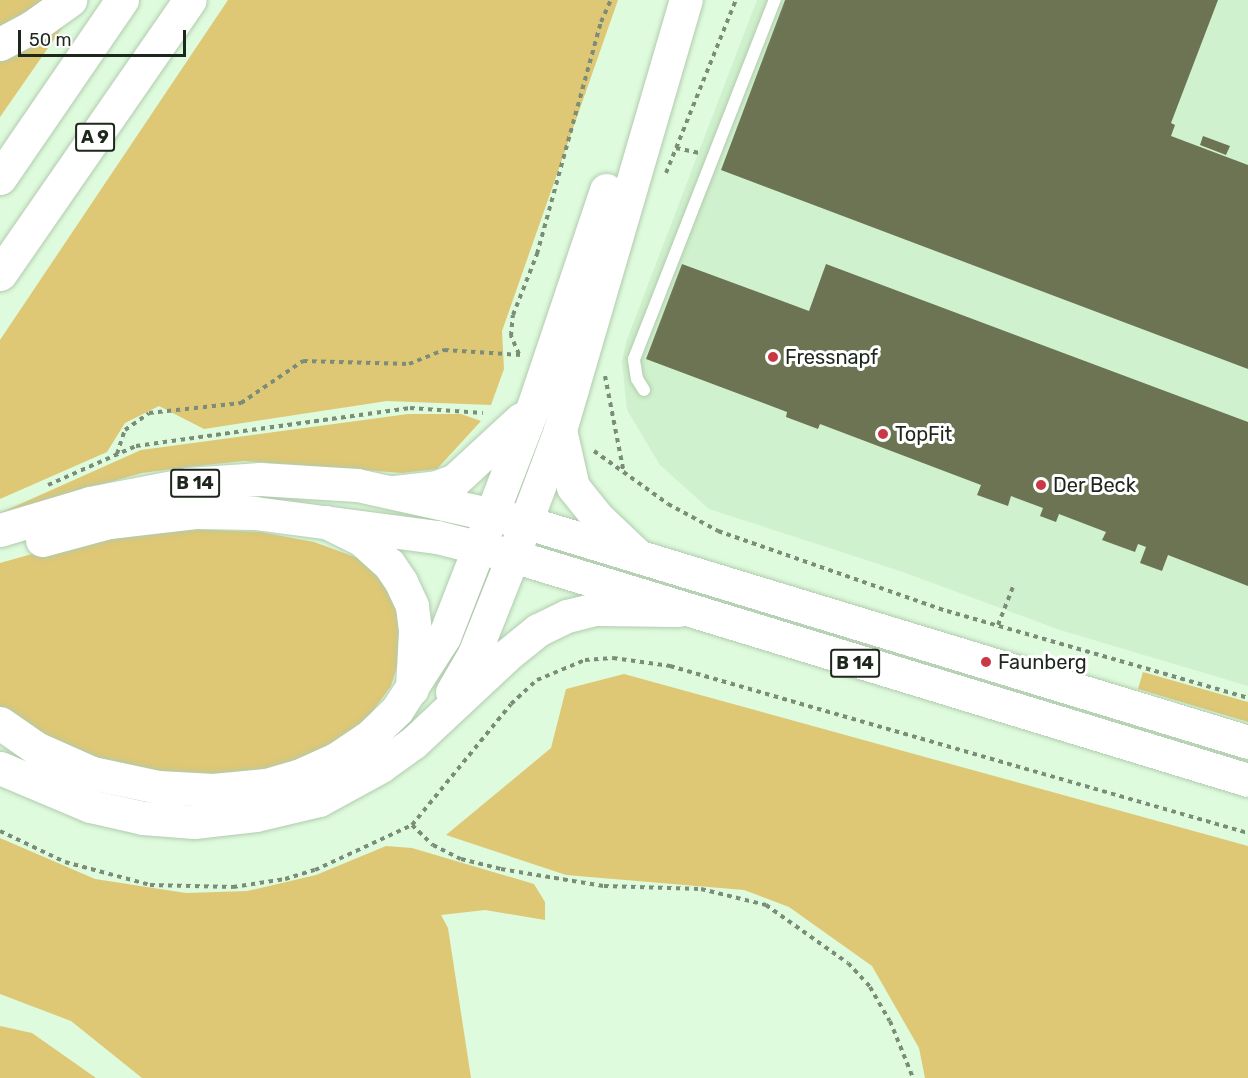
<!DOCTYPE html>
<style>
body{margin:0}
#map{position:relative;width:1248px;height:1078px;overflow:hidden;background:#dffbdd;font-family:Rubik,sans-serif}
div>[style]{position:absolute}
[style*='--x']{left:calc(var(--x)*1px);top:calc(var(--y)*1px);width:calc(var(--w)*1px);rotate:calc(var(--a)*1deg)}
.built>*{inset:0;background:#d0f1cd}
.green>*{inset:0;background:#dec775}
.building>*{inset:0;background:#6c7453}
.path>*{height:4px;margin-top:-2px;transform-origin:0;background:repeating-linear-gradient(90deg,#7b8d79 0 4.5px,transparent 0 9px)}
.roads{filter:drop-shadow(0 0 2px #b1cbae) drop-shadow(0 0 2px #b1cbae)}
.lane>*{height:12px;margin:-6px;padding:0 6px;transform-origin:6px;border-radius:6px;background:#fff}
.secondary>*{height:33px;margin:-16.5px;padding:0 16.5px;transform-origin:16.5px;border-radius:16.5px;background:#fff}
.primary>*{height:33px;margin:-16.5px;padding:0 16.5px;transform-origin:16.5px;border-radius:16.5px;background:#fff}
.highway>*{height:33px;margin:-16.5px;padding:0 16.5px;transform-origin:16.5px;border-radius:16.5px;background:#fff}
.dots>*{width:16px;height:16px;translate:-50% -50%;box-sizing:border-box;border:3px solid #fff;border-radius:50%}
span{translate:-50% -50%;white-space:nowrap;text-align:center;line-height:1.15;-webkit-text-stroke:6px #fff;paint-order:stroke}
.shield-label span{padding:2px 4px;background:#fff;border:2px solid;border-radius:4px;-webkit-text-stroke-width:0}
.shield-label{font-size:18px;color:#1d271c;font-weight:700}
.poi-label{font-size:20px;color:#1d271c}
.left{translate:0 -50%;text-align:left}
.scale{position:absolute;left:18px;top:30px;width:168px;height:27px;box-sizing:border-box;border:3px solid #1d271c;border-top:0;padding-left:8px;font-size:18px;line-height:21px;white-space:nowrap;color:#1d271c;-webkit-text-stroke:4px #fff;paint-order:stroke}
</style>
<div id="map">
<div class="built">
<i style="clip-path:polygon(757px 0,1248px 0,1248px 686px,1060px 630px,900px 571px,709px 509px,660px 465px,627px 410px,622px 362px,626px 342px)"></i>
</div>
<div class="green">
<i style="clip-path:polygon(0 0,53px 0,0 34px)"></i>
<i style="clip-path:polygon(228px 0,618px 0,502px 331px,504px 369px,491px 405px,387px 401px,204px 429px,159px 406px,125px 423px,107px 452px,0 499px,0 340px)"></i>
<i style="clip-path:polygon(64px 25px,0 117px,0 54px)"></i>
<i style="clip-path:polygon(408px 414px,461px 414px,481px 421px,437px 469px,402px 473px,244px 461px,196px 466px,142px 473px,0 513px,141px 450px)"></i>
<i style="clip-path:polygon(163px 528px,261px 532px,314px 542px,358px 558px,380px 576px,399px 611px,403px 647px,391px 686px,365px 722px,326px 750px,279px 770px,217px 776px,153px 774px,91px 757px,22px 725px,0 708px,0 563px,57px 547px)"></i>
<i style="clip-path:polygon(1143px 672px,1248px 702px,1248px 722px,1138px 689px)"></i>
<i style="clip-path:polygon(624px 674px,1248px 846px,1248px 1078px,925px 1078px,919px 1048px,872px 966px,789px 907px,744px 890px,566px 875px,446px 835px,551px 748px,566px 689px)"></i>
<i style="clip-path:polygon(0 838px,95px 879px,186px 893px,247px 891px,316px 875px,386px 846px,412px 848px,534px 884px,545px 902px,545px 920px,485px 910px,441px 915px,448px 928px,471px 1078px,142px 1078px,71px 1021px,0 994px)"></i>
<i style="clip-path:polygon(0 1026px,32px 1033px,96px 1078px,0 1078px)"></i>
</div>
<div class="building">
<i style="clip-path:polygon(785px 0,1218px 0,1171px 123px,1175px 125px,1171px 136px,1248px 165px,1248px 369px,721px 170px)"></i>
<i style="clip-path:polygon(1203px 136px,1230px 146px,1226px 155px,1200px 145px)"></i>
<i style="clip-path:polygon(682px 264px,809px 311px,826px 264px,1248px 422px,1248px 586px,1168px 555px,1162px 571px,1140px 563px,1146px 547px,1138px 544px,1135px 552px,1102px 540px,1106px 532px,1059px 514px,1056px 522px,1040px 516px,1043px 508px,1011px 496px,1008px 506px,977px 495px,981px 485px,820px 424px,818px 429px,786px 417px,787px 412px,646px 359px)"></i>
</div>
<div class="path">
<i style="--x:676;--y:148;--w:24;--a:12"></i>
<i style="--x:666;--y:173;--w:187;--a:-68"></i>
<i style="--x:519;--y:354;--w:20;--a:-114"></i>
<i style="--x:511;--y:336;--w:21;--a:-85"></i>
<i style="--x:513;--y:315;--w:66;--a:-68.5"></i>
<i style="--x:537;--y:254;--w:241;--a:-74.6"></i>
<i style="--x:601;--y:22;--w:24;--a:-66"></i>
<i style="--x:605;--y:376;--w:95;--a:79"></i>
<i style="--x:594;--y:451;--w:91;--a:35.6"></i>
<i style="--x:668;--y:504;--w:57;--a:28.4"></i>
<i style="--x:718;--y:531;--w:243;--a:19.3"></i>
<i style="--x:947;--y:611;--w:313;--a:16.1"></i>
<i style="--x:117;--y:454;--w:25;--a:-72"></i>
<i style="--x:125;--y:430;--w:29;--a:-35"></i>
<i style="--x:149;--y:413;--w:93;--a:-6.2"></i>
<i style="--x:241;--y:403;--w:75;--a:-34.1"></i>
<i style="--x:303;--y:361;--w:106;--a:1.6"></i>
<i style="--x:409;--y:364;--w:38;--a:-22"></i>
<i style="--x:444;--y:350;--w:78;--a:3.7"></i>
<i style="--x:48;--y:485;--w:96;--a:-23.9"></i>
<i style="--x:136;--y:446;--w:277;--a:-7.9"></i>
<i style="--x:410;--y:408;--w:73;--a:3.9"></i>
<i style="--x:998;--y:625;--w:41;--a:-68.5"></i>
<i style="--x:412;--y:825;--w:29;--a:44"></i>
<i style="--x:433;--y:845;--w:31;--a:27"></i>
<i style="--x:461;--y:859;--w:41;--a:14"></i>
<i style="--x:501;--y:869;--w:104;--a:9.4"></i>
<i style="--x:604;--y:886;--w:97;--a:1.8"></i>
<i style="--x:701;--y:889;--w:67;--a:13.8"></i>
<i style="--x:766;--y:905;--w:100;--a:35.3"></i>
<i style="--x:848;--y:963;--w:33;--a:47"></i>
<i style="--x:870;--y:987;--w:39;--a:60"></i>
<i style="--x:890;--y:1021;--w:61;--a:68"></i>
<i style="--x:0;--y:831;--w:72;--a:25.5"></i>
<i style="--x:65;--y:862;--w:88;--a:15.1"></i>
<i style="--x:150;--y:885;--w:83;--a:1.4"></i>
<i style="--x:233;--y:887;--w:53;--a:-8.7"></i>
<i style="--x:285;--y:879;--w:31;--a:-17"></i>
<i style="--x:315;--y:870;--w:107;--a:-24.9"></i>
<i style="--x:412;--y:825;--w:156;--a:-50.7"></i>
<i style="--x:511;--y:704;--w:35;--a:-43"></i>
<i style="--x:537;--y:680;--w:52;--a:-22.6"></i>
<i style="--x:585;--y:660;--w:28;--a:-4"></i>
<i style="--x:613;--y:658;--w:58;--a:8"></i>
<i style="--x:670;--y:666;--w:602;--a:16.12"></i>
</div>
<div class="roads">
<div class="lane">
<i style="--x:644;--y:390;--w:13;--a:-122"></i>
<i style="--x:637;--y:379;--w:20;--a:-99"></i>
<i style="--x:634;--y:359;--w:386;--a:-68.6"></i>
</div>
<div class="secondary">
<i style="--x:560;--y:430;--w:58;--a:77.2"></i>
<i style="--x:573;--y:487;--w:38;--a:51"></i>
<i style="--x:597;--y:517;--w:57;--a:43.6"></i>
<i style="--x:395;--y:492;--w:42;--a:-6.8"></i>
<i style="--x:437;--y:487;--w:19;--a:-21"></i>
<i style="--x:455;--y:480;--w:90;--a:-42.7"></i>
<i style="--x:479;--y:547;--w:150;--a:-68.9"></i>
<i style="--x:533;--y:407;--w:229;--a:-71.4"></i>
<i style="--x:513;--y:556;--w:134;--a:-69.5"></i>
<i style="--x:560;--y:430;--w:448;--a:-73.7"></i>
</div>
<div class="primary">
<i style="--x:0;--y:530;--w:94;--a:-16.7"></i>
<i style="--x:90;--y:503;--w:100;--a:-11"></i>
<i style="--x:188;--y:484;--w:72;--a:-4"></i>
<i style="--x:260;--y:479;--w:97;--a:3.5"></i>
<i style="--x:357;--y:485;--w:172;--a:12.4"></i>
<i style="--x:525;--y:522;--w:756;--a:16.92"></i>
<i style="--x:42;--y:540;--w:69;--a:-15"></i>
<i style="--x:109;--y:522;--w:89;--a:-6.5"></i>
<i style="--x:197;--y:512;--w:58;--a:1"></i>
<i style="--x:255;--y:513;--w:184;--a:7.5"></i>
<i style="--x:437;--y:537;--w:78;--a:14"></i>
<i style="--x:513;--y:556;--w:768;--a:16.95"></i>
</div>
<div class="highway">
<i style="--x:0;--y:44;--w:36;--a:-28"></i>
<i style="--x:32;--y:27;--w:47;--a:-35.4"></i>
<i style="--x:0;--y:178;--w:216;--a:-55.6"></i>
<i style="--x:0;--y:274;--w:333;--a:-55.3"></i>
<i style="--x:326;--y:522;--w:39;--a:26"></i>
<i style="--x:361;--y:539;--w:38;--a:42"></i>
<i style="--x:389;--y:564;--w:22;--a:56"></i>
<i style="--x:401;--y:582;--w:26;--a:65"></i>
<i style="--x:412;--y:606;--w:25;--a:83"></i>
<i style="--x:415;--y:631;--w:58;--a:93"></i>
<i style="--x:452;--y:692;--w:44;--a:-59.9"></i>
<i style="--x:474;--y:654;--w:105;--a:-68.3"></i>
<i style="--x:0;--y:723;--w:44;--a:34.8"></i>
<i style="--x:36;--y:748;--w:61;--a:24.1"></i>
<i style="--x:92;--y:773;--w:67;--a:12"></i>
<i style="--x:158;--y:787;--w:55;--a:3.1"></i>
<i style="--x:213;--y:790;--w:53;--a:-5.4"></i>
<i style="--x:266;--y:785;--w:33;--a:-16"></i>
<i style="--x:298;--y:776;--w:42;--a:-24.1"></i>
<i style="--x:336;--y:759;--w:40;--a:-34"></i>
<i style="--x:369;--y:737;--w:39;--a:-44"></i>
<i style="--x:397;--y:710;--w:87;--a:-57.2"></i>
<i style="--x:444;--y:637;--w:97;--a:-68.7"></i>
<i style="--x:0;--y:768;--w:98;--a:22.9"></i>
<i style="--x:90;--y:806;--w:54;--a:12.8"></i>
<i style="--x:143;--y:818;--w:51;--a:4.5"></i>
<i style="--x:194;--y:822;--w:62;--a:-6.4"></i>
<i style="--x:256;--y:815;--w:65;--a:-13.4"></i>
<i style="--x:319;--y:800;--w:71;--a:-28.7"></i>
<i style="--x:381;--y:766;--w:39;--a:-36"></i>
<i style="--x:413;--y:743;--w:129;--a:-43.1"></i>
<i style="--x:507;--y:655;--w:40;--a:-39"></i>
<i style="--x:538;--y:630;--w:32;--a:-26"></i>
<i style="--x:567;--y:616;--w:30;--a:-14"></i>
<i style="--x:596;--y:609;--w:82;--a:0.7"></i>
</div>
</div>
<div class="dots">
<i style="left:773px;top:357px;background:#c93945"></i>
<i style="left:883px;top:434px;background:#c93945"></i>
<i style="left:1041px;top:485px;background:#c93945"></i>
<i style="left:986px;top:662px;background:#c93945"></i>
</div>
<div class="shield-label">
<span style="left:95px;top:137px">A 9</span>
<span style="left:195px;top:483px">B 14</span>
<span style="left:855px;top:663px">B 14</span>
</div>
<div class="poi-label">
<span class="left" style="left:785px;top:357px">Fressnapf</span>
<span class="left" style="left:895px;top:434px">TopFit</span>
<span class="left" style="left:1053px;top:485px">Der Beck</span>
<span class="left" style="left:998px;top:662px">Faunberg</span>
</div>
<div class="scale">50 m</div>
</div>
